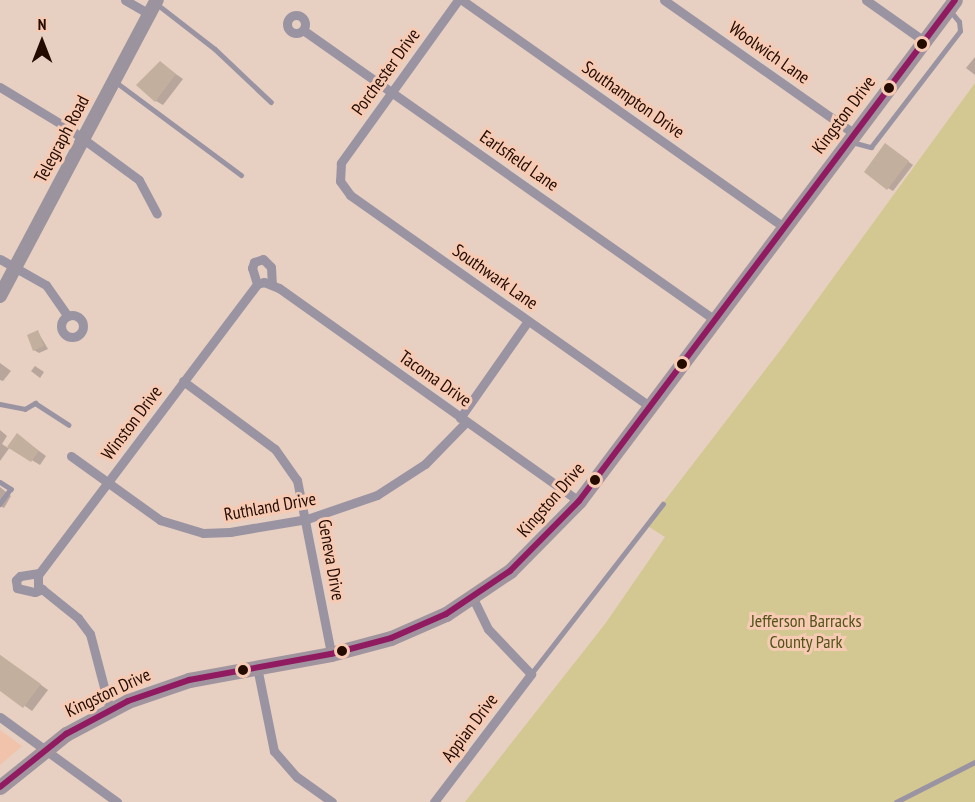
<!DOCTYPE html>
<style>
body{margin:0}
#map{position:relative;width:975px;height:802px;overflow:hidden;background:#e7cfc2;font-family:"PT Sans Narrow",sans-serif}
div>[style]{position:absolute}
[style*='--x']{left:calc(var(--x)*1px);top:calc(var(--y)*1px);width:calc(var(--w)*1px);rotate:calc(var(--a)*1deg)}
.built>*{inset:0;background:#f1c3ab}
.green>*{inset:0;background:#d3c892}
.shadow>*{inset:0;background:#0003}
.building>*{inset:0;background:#c3af9d}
.service>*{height:4.5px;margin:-2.25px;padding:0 2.25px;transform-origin:2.25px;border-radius:2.25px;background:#9a94a2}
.minor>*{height:9px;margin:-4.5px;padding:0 4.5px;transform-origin:4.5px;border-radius:4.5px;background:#9a94a2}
.minor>.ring{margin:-4.5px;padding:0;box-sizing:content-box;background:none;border:9px solid #9a94a2;border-radius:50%}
.secondary>*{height:14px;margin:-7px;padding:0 7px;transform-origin:7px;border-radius:7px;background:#9b939e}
.primary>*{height:15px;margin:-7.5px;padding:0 7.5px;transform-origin:7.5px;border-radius:7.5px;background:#a0949e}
.bus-1>*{height:6px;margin:-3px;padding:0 3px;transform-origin:3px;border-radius:3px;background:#901b61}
.dots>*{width:16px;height:16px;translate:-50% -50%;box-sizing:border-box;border:3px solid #f6cab3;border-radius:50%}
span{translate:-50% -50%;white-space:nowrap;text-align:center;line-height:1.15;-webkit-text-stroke:6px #f6cab3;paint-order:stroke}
.street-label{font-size:18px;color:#240b00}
.park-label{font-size:18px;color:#54541a}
.north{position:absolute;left:12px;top:12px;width:60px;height:60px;-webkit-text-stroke:4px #f6cab3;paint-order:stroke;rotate:0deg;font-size:16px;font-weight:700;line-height:24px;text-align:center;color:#240b00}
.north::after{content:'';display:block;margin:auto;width:21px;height:27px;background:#240b00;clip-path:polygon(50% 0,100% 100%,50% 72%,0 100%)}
</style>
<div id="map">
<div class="built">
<i style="clip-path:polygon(0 730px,22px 746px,0 765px)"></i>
</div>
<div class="green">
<i style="clip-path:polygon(975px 83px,975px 802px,465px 802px,605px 624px,665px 537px,646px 525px,782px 348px)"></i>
</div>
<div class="shadow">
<i style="clip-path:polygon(975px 57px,975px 75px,966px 68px)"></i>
<i style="clip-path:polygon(160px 63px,183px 79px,163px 105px,156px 101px)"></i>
<i style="clip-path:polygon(890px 148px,913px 165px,893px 191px,888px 188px)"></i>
<i style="clip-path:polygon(38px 332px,48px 349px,39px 353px,34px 350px)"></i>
<i style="clip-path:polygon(0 363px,11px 371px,3px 381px,0 380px)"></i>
<i style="clip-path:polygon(35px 366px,44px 372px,40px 378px,31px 371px)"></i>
<i style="clip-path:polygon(0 430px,7px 436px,2px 444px,8px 448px,17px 435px,46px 456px,40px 465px,10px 447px,0 461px)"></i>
<i style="clip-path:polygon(0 487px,11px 496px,4px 508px,0 506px)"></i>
<i style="clip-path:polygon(0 655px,48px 690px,32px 711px,0 688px)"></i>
</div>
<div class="building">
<i style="clip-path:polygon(160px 61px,176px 74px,155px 102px,136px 85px)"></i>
<i style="clip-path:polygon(885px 143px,909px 161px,887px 190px,864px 172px)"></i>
<i style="clip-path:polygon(38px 330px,44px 346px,33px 351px,27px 335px)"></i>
<i style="clip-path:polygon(17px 433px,39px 451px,31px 462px,7px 447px)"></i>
<i style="clip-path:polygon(0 655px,41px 684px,23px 708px,0 691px)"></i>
</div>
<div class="service">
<i style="--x:157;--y:4;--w:73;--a:37.8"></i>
<i style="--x:215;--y:49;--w:77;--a:43.4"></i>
<i style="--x:116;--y:82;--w:156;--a:36.6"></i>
<i style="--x:852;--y:142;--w:20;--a:15"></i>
<i style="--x:871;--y:147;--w:146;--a:-52.5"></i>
<i style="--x:960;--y:31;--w:9;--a:-96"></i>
<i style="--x:959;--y:22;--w:14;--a:-129"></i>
<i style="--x:0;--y:404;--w:25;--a:11"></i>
<i style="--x:25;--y:409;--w:12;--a:-31"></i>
<i style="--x:35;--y:403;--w:40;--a:32.9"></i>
<i style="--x:0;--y:482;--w:13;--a:32"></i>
<i style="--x:11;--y:489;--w:19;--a:126"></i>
<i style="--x:531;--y:674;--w:215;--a:-52.2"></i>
<i style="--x:896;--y:802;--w:89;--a:-26.9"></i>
</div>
<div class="minor">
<i style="--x:125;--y:0;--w:28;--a:30"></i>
<i style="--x:458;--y:0;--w:201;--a:125.7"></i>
<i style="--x:341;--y:163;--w:18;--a:93"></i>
<i style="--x:340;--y:181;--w:17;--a:54"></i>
<i style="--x:350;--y:195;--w:367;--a:35.2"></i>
<i style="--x:462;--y:0;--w:394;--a:35.2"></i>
<i style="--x:664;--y:0;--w:233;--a:35.1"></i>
<i style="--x:866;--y:0;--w:71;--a:35.3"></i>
<i class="ring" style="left:287px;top:15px;width:9px;height:9px"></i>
<i style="--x:303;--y:30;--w:504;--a:35.14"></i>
<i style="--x:0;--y:87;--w:83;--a:31.2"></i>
<i style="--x:71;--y:130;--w:84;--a:36.3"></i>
<i style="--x:139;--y:180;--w:38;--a:62"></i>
<i style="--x:0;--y:259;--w:53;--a:29.5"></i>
<i style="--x:46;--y:285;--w:38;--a:55"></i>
<i style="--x:257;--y:284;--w:7;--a:-16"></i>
<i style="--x:264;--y:282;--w:16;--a:22"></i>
<i style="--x:279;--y:288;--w:368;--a:35.4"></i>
<i style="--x:257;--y:284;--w:17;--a:-107"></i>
<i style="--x:252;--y:268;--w:6;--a:-72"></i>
<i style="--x:254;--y:262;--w:9;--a:-18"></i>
<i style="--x:263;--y:259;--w:11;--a:45"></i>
<i style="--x:271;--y:267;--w:17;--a:87"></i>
<i class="ring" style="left:61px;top:315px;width:13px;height:13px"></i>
<i style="--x:183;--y:381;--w:114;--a:36.5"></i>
<i style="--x:275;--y:449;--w:38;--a:55"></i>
<i style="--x:297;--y:480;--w:177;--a:78.9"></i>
<i style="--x:460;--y:418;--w:118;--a:-55"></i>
<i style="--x:71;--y:456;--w:110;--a:35.7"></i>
<i style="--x:160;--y:520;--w:45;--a:16.8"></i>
<i style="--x:203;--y:533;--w:27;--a:-2"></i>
<i style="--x:230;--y:532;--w:78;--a:-9.6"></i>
<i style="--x:307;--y:519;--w:74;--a:-18.9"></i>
<i style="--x:377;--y:495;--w:57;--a:-32.9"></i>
<i style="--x:425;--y:464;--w:59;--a:-45.7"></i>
<i style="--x:39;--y:573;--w:19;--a:171"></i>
<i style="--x:20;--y:576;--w:6;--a:135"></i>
<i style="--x:16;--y:580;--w:8;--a:83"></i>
<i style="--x:17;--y:588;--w:18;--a:13"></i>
<i style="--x:35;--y:592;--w:8;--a:-23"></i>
<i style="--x:257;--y:667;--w:86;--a:78.6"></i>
<i style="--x:274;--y:751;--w:35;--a:49"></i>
<i style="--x:297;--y:777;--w:43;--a:35.5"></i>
<i style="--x:110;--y:710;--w:79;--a:-104.7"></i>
<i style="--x:90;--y:634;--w:20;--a:-127"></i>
<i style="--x:78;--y:618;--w:51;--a:-141.3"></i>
<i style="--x:38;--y:586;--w:11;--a:-90"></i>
<i style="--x:38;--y:575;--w:364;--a:-53"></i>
<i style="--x:0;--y:717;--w:145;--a:36"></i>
<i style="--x:434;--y:802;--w:161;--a:-52.8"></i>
<i style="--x:531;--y:674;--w:62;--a:-133.7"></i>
<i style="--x:488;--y:629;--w:34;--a:-116"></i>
</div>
<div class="secondary">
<i style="--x:0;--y:296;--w:335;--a:-62.1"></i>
</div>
<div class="primary">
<i style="--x:0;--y:787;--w:85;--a:-38.8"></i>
<i style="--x:66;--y:734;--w:70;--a:-28"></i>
<i style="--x:128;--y:701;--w:65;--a:-19"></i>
<i style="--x:189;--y:680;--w:144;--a:-10.4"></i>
<i style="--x:331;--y:654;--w:62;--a:-14.9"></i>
<i style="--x:391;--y:638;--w:60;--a:-23.6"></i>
<i style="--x:446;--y:614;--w:77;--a:-33.9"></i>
<i style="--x:510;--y:571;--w:98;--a:-45.4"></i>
<i style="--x:579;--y:501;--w:626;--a:-53.11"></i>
</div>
<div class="bus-1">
<i style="--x:0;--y:787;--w:85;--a:-38.8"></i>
<i style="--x:66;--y:734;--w:70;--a:-28"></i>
<i style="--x:128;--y:701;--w:65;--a:-19"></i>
<i style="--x:189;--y:680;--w:144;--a:-10.4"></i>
<i style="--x:331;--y:654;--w:62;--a:-14.9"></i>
<i style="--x:391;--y:638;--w:60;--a:-23.6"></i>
<i style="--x:446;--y:614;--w:77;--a:-33.9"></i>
<i style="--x:510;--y:571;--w:98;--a:-45.4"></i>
<i style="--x:579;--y:501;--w:626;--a:-53.11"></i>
</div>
<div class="dots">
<i style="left:922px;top:44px;background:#240b00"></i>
<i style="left:889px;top:88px;background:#240b00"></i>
<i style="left:682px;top:364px;background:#240b00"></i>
<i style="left:595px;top:480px;background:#240b00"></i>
<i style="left:342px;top:651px;background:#240b00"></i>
<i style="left:243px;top:670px;background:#240b00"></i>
</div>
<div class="street-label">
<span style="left:769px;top:53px;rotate:35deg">Woolwich Lane</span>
<span style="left:386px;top:72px;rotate:-54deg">Porchester Drive</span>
<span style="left:633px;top:100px;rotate:35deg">Southampton Drive</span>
<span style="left:844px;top:115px;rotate:-53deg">Kingston Drive</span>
<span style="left:62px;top:139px;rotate:-62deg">Telegraph Road</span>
<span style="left:519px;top:161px;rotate:35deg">Earlsfield Lane</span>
<span style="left:495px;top:277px;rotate:35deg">Southwark Lane</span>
<span style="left:435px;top:379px;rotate:35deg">Tacoma Drive</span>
<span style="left:132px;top:423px;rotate:-53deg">Winston Drive</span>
<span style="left:551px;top:500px;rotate:-49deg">Kingston Drive</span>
<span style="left:270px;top:507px;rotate:-10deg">Ruthland Drive</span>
<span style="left:331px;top:560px;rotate:80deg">Geneva Drive</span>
<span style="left:108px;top:693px;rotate:-25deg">Kingston Drive</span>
<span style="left:470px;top:728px;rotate:-53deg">Appian Drive</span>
</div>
<div class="park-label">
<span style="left:806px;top:632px">Jefferson Barracks<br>County Park</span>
</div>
<div class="north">N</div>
</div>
